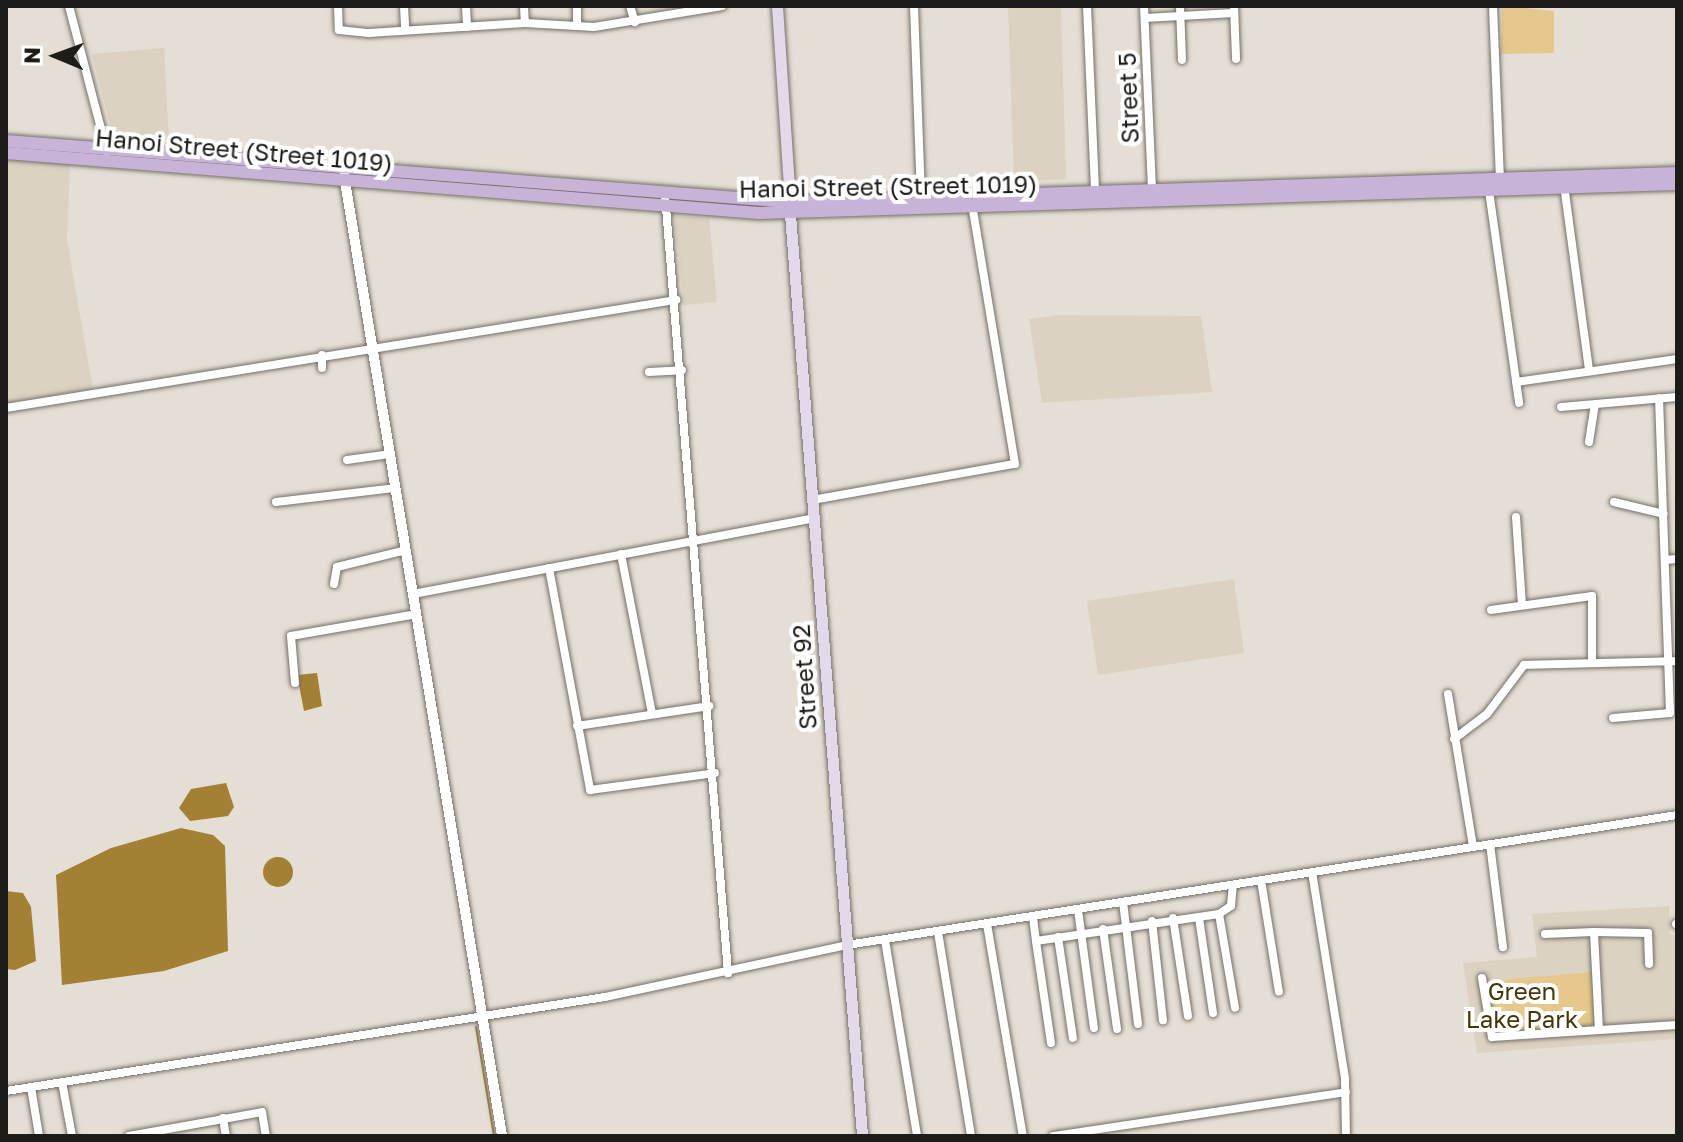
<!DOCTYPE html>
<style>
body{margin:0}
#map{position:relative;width:1683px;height:1142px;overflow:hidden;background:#e4ded4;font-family:"Golos Text",sans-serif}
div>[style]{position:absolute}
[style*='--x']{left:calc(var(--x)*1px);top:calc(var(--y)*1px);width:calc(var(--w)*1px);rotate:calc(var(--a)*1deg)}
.built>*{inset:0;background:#dbd2c2}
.green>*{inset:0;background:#e7c88c}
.water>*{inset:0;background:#a48035}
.round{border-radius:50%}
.stream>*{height:2px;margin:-1px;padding:0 1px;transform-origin:1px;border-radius:1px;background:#a48035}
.roads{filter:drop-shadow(0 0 2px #746f67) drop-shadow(0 0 2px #746f67)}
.minor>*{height:8px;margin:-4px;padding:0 4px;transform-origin:4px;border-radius:4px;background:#fff}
.tertiary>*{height:10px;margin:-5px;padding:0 5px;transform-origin:5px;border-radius:5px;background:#fff}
.secondary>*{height:11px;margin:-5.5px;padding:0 5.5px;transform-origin:5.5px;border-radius:5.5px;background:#e2d9eb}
.primary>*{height:12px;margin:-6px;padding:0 6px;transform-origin:6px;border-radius:6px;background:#c6b3d7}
span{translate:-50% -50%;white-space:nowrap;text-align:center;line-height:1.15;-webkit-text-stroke:8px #fff;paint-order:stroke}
.street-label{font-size:24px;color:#1e1c19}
.park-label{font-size:24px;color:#473408}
.frame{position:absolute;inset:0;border:8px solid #1e1c19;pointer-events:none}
.north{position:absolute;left:16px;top:16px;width:80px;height:80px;-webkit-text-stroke:6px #fff;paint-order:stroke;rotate:271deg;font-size:22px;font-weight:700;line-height:32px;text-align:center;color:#1e1c19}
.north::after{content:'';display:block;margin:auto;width:28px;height:36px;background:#1e1c19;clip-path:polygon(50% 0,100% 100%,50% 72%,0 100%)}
</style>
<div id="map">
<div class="built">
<i style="clip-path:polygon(1008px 6px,1061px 6px,1066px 179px,1014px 181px)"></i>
<i style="clip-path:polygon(164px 48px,169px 140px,113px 136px,92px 54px)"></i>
<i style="clip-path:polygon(6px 160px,70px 163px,67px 240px,93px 389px,6px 404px)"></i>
<i style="clip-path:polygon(674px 216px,709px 218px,717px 302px,684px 305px)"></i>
<i style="clip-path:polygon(1059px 315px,1201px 316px,1212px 392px,1042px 403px,1029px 319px)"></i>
<i style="clip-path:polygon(1234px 579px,1244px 653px,1098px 675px,1087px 601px)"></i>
<i style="clip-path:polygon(1669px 906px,1670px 935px,1677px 935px,1677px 1039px,1477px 1053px,1463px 963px,1537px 957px,1532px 914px)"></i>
</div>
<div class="green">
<i style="clip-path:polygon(1502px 6px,1554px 11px,1554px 53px,1501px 54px)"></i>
<i style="clip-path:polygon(1592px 972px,1595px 1025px,1496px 1034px,1487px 981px)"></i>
</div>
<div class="water">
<i style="clip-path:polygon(317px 673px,322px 706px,304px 711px,297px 675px)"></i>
<i style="clip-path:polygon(226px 783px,234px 807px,228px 816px,190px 821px,179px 808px,191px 789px)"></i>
<i style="clip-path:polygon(181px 828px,213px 835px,225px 846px,228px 951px,164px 971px,62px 985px,56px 875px,111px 848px)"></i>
<i class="round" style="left:263px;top:857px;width:30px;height:30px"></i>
<i style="clip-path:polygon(6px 891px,23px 893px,31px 907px,36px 961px,15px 970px,6px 969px)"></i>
</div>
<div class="stream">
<i style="--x:476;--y:1027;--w:110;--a:80.6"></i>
</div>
<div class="roads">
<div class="minor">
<i style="--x:69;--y:6;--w:151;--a:75.4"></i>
<i style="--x:338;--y:6;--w:24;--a:88"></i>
<i style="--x:339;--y:30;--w:30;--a:6"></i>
<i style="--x:369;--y:33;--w:156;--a:-3.7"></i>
<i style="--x:525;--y:23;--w:69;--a:3.3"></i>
<i style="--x:594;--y:27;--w:130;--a:-9.3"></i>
<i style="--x:404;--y:6;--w:22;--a:87"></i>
<i style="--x:466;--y:6;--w:21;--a:87"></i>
<i style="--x:524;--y:6;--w:17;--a:87"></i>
<i style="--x:577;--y:6;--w:20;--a:90"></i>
<i style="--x:630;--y:6;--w:17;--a:73"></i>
<i style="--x:914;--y:6;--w:191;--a:87.9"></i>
<i style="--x:1087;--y:6;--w:184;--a:87.5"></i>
<i style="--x:1144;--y:6;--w:182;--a:87.5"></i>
<i style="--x:1180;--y:6;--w:54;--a:87.9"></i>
<i style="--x:1234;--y:6;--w:53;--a:87.8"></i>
<i style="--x:1493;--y:6;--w:174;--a:87.7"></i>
<i style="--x:1145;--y:18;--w:89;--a:-3.2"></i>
<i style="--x:1564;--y:185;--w:188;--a:82.3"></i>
<i style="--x:1489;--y:191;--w:214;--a:81.9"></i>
<i style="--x:665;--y:195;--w:781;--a:85.37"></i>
<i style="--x:322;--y:368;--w:13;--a:-90"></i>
<i style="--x:649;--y:372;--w:33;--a:-3"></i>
<i style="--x:1516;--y:382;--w:163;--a:-8.1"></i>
<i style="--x:1561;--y:407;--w:116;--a:-4.9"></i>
<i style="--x:6;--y:408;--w:679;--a:-9.16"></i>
<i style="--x:1589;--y:442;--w:38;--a:-81"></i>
<i style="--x:347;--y:460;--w:43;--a:-7.9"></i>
<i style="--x:812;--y:500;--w:206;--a:-10.1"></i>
<i style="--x:1015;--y:464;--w:264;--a:-99.4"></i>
<i style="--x:276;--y:502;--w:121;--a:-6.7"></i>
<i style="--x:1614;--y:502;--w:51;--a:13.5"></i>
<i style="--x:1516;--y:517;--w:88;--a:86.1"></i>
<i style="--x:621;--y:554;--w:163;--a:79"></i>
<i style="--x:1665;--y:560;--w:12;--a:-5"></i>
<i style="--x:549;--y:568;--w:226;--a:79.5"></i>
<i style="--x:590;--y:790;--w:126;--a:-7.7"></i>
<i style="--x:334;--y:584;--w:17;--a:-80"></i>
<i style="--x:337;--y:567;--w:71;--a:-13.8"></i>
<i style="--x:413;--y:594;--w:408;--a:-10.7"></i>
<i style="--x:1491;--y:610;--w:102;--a:-7.9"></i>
<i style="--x:1592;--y:596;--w:67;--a:90"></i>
<i style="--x:295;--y:683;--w:47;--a:-94.9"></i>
<i style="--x:291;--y:636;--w:128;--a:-9.9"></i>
<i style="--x:1448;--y:694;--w:155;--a:80.7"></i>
<i style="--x:1613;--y:718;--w:57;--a:-5"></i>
<i style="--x:1670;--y:713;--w:315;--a:-92"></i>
<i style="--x:577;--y:726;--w:134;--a:-8.6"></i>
<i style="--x:1454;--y:739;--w:41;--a:-37.1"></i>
<i style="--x:1487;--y:714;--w:61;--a:-52.9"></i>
<i style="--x:1524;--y:665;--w:153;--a:-1.5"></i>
<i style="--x:1490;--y:844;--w:104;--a:82.8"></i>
<i style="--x:1312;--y:872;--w:210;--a:80.9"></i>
<i style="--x:1345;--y:1079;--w:57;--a:89"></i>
<i style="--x:1261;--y:880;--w:113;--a:80.9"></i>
<i style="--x:1123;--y:902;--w:123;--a:83"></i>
<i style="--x:1078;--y:910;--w:119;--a:82.3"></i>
<i style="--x:1219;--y:914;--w:95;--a:80.3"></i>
<i style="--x:1033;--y:917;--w:24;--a:83"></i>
<i style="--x:1173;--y:918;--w:99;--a:81.3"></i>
<i style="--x:1199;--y:918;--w:96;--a:81.6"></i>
<i style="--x:1152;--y:921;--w:100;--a:83.7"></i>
<i style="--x:987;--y:924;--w:215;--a:80.4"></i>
<i style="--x:1676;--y:924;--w:1;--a:0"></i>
<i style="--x:1103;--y:929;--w:101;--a:82"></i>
<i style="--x:938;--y:932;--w:207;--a:80.8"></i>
<i style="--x:1594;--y:932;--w:54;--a:1.1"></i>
<i style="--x:1648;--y:933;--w:31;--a:88"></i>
<i style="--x:1545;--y:934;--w:49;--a:-2.3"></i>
<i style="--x:1594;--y:932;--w:98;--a:87.1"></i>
<i style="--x:1058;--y:937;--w:102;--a:81.6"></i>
<i style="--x:885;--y:940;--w:199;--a:80.7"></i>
<i style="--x:1482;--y:978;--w:60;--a:80.4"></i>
<i style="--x:1492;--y:1037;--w:185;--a:-3.7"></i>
<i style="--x:1051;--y:1043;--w:103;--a:-98.4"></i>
<i style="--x:1036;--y:941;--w:185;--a:-8.4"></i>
<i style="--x:1219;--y:914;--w:14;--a:-34"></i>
<i style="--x:1231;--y:906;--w:21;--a:-85"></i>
<i style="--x:62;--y:1082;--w:55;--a:79.5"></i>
<i style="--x:31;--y:1087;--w:50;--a:80.7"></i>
<i style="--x:6;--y:1091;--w:606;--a:-8.92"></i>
<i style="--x:605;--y:997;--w:248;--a:-12.1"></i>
<i style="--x:847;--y:945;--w:840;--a:-8.9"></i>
<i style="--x:223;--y:1118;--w:18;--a:81"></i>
<i style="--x:129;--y:1136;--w:135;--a:-10.2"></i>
<i style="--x:262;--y:1112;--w:24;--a:81"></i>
<i style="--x:1053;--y:1136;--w:296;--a:-8.5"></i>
</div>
<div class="tertiary">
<i style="--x:344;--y:175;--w:974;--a:80.66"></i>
</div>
<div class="secondary">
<i style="--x:777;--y:6;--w:196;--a:86.2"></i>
<i style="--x:790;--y:214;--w:925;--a:85.53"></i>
</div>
<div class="primary">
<i style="--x:6;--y:141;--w:786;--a:4.45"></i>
<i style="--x:790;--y:202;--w:887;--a:-1.87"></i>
<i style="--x:6;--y:153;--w:755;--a:4.56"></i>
<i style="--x:759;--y:213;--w:918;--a:-1.81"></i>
</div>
</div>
<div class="street-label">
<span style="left:1128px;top:98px;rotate:-92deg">Street 5</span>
<span style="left:244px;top:150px;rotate:5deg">Hanoi Street (Street 1019)</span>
<span style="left:888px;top:186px;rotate:-1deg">Hanoi Street (Street 1019)</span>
<span style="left:804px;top:677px;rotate:-94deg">Street 92</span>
</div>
<div class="park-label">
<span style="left:1522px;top:1005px">Green<br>Lake Park</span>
</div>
<div class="frame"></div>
<div class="north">N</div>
</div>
